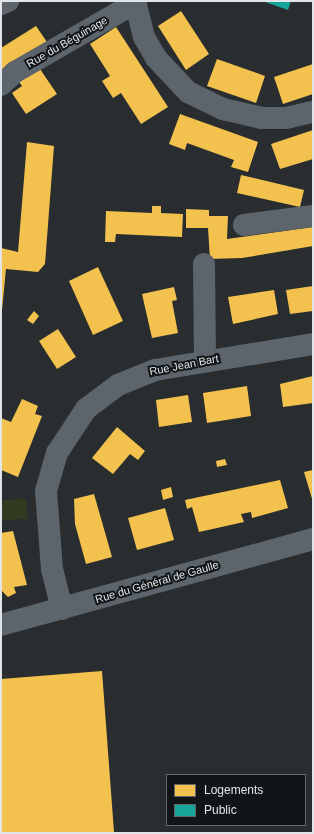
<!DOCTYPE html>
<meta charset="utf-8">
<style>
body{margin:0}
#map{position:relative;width:314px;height:834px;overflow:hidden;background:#2a2d2f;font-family:Helvetica,sans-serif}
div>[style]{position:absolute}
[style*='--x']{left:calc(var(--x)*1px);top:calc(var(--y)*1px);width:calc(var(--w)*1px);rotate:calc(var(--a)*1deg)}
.green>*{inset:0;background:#303b1f}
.homes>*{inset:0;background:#f2c14e}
.public>*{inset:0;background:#17a398}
.minor>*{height:22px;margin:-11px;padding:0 11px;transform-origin:11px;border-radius:11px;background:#5c646c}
span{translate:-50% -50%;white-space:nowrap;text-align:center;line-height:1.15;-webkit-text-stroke:4px #121517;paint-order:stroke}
.street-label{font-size:11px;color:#e1e5e8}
.frame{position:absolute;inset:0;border:2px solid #e1e5e8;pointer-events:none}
.legend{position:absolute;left:166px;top:774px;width:140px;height:52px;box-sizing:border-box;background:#121517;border:1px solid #65686b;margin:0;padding:5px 7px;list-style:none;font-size:12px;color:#e1e5e8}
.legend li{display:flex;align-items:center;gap:8px;height:20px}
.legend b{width:20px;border:1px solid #65686b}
</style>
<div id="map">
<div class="green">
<i style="clip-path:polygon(26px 499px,28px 519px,1px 520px,1px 500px)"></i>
</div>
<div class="homes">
<i style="clip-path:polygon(181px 11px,209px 54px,186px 70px,158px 26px)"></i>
<i style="clip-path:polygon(36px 26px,47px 42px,1px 72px,1px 48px)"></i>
<i style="clip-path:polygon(116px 27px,168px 107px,141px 124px,121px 93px,113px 98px,102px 81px,110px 76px,90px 44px)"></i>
<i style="clip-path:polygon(217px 59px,265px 76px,256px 103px,207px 86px)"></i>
<i style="clip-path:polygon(313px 64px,313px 94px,283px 104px,274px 77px)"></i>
<i style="clip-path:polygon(40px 69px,57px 94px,26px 114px,12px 93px,22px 86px,19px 82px)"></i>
<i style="clip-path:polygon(180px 114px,258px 142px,248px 172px,231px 167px,234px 160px,187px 143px,185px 150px,169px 144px)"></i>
<i style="clip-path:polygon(313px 130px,313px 159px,280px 169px,271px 144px)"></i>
<i style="clip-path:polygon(27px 142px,54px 146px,45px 264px,38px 272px,6px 269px,1px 320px,1px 248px,18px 252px)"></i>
<i style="clip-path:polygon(241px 175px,304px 190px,300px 207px,237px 193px)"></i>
<i style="clip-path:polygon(152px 206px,161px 206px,161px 213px,183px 214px,182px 237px,116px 234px,115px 242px,105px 242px,106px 211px,152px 213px)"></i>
<i style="clip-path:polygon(186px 209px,209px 210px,209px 216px,228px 216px,227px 239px,313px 227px,313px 246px,242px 258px,210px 259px,208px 228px,186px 228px)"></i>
<i style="clip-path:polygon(98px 267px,123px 321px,93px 335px,69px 281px)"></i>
<i style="clip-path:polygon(313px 286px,313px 311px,290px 314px,286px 290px)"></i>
<i style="clip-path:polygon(174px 287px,177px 300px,172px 301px,178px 333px,152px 338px,142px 294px)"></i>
<i style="clip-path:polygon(274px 290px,278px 314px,233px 324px,228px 297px)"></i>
<i style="clip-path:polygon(34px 311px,39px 316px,33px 324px,27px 320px)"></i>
<i style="clip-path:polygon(58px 329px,76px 357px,57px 369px,39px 341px)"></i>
<i style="clip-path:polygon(313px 376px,313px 403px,283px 407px,280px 384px)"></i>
<i style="clip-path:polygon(247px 386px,251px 416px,207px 423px,203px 393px)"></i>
<i style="clip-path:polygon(188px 395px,192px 422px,159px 427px,156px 400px)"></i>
<i style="clip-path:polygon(22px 399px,38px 406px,35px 414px,42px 416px,18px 477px,1px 470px,1px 418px,11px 422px)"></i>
<i style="clip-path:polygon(117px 427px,145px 451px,138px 460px,130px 454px,113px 474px,92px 458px)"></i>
<i style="clip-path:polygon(225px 459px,227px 465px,217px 467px,216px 461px)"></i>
<i style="clip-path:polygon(313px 470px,313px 502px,304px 472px)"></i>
<i style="clip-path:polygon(280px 480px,288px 508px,252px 518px,251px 512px,241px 514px,244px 522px,199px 532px,192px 507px,187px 509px,185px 500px)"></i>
<i style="clip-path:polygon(171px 487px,173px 497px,163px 500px,161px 490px)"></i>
<i style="clip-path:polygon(94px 494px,112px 557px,86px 564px,75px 524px,74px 499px)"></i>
<i style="clip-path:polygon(165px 508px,174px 540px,137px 550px,128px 518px)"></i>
<i style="clip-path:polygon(13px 531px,27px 585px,14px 587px,16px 593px,8px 597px,1px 590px,1px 533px)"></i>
<i style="clip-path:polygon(102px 671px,114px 832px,1px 833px,1px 679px)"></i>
</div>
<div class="public">
<i style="clip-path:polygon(262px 1px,291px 1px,288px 10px)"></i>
</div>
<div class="minor">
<i style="--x:135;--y:1;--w:37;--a:76"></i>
<i style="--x:144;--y:37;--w:24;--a:60"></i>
<i style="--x:156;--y:58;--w:47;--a:46.7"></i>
<i style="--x:188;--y:92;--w:39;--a:26"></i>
<i style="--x:223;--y:109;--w:39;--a:13"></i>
<i style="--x:261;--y:118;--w:25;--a:0"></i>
<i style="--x:286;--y:118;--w:28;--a:-13"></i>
<i style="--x:1;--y:4;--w:8;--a:-23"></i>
<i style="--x:1;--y:85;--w:19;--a:-43"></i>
<i style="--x:15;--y:72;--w:138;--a:-29.9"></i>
<i style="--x:244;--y:225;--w:70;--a:-7.4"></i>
<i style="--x:204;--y:264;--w:97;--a:89.4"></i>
<i style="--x:62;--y:609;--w:41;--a:-104"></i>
<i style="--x:52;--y:569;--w:78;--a:-94.4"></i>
<i style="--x:46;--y:491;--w:40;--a:-74"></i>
<i style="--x:57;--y:453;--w:53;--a:-56.6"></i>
<i style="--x:86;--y:409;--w:40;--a:-37"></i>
<i style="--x:118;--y:385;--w:40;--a:-22"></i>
<i style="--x:155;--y:370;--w:160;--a:-9.3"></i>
<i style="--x:1;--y:625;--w:324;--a:-15.4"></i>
</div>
<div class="street-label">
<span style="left:67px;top:42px;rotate:-30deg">Rue du Béguinage</span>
<span style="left:184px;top:365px;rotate:-11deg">Rue Jean Bart</span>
<span style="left:157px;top:582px;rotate:-16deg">Rue du Général de Gaulle</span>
</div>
<div class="frame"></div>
<ul class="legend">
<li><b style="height:11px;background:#f2c14e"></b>Logements</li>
<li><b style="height:11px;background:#17a398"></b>Public</li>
</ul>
</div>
